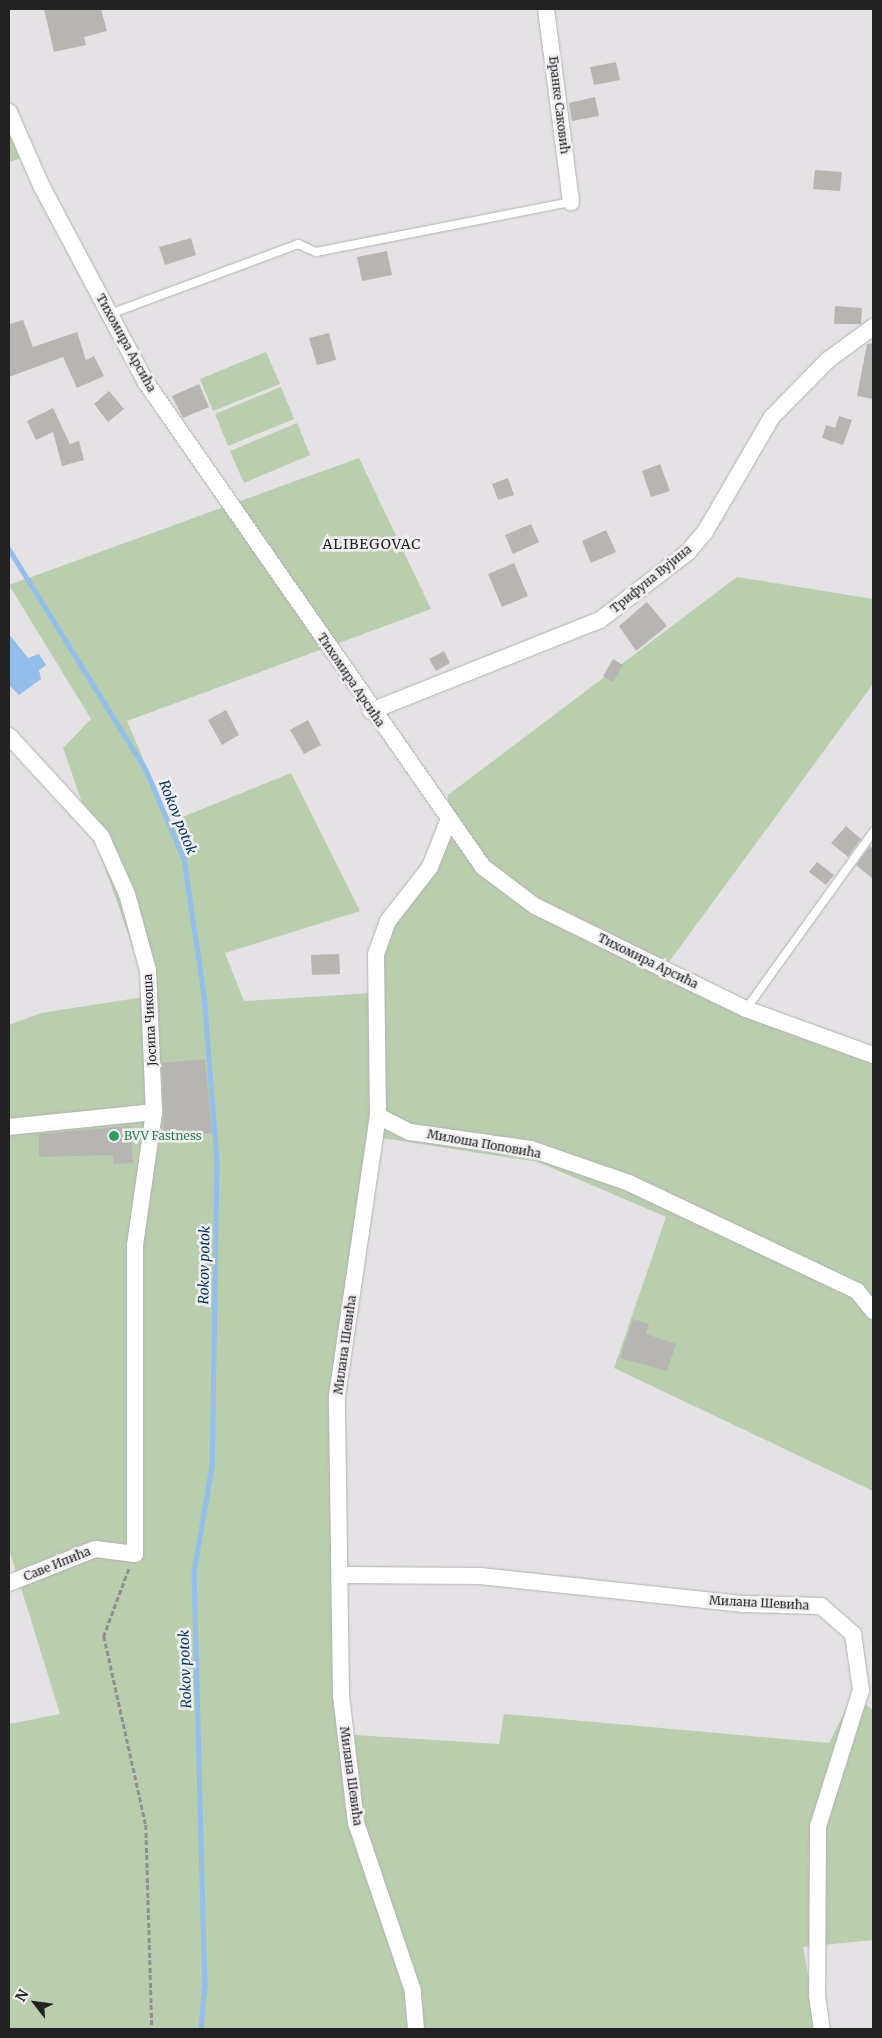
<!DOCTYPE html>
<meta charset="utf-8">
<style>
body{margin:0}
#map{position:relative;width:882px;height:2038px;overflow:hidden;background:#e5e2e5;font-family:Merriweather,serif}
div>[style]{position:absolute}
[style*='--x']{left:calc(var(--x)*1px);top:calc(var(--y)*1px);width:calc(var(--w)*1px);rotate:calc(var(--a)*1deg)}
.green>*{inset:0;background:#b8cead}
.water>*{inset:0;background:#92bee9}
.stream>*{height:4.5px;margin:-2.25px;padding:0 2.25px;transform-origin:2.25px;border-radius:2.25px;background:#92bee9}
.building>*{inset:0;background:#b7b5b2}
.path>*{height:2.5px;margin-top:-1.25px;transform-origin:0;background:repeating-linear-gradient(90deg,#908e90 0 5px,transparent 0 7.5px)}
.roads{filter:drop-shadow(0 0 1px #b3b0b3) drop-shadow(0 0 1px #b3b0b3)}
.service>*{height:8px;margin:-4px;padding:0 4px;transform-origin:4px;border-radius:4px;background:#fff}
.minor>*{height:16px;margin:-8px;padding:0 8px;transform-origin:8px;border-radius:8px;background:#fff}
.dots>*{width:14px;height:14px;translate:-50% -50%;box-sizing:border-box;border:2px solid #f2eff3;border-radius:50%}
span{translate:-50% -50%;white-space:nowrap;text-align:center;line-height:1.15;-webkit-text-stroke:5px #f2eff3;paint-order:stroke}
.street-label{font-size:12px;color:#232223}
.leisure-label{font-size:12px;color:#27864d}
.left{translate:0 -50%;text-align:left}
.neighbourhood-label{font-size:14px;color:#232223;letter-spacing:1px}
.water-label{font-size:14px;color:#01355c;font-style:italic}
.frame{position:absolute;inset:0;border:10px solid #232223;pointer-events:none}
.north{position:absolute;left:10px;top:1978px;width:50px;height:50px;-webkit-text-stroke:4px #f2eff3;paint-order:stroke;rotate:300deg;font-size:14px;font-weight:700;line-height:20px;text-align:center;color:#232223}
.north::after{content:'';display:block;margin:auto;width:18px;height:22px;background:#232223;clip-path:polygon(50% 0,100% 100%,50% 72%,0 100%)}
</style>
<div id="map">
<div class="green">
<i style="clip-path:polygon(9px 129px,22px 158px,9px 162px)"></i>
<i style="clip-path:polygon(266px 352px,280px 384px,213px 411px,200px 379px)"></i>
<i style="clip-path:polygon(281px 387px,294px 419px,228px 446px,215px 414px)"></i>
<i style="clip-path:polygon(297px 423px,310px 455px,244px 483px,230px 451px)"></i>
<i style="clip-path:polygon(359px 458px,431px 609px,127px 721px,170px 822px,291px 773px,360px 911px,225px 953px,244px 1001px,372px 993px,377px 927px,449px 829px,448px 795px,737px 577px,873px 599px,873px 684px,666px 966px,819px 1030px,873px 1047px,873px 1491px,614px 1368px,666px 1217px,538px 1162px,376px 1137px,334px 1390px,338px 1734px,499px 1744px,504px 1714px,829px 1743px,853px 1695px,873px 1710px,873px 1940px,803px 1947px,818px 2029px,9px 2029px,9px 1724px,60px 1714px,9px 1549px,9px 1025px,41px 1013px,150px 996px,63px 748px,91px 719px,9px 585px)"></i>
</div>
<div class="water">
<i style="clip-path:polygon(9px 634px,28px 658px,39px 654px,46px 665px,39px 670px,41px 679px,19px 695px,9px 685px)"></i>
</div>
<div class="stream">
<i style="--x:9;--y:549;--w:260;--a:58.2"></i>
<i style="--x:146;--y:770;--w:97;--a:66.9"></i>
<i style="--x:184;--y:859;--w:137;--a:81.6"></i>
<i style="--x:204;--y:995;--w:167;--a:85.5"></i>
<i style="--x:217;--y:1161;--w:305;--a:90.9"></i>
<i style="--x:212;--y:1466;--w:108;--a:99.6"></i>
<i style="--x:194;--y:1572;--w:412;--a:88.5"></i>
<i style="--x:205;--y:1984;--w:45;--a:95.1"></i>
</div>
<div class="building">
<i style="clip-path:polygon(44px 9px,101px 9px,107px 31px,84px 37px,86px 45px,54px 52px)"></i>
<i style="clip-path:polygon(616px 62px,620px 80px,594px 85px,590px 67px)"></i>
<i style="clip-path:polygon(595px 97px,599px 116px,572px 121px,569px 103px)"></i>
<i style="clip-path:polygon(815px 170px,842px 172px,840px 191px,813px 189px)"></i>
<i style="clip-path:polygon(191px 238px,196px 255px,165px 265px,159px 247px)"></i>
<i style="clip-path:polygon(387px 251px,392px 275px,362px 281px,357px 257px)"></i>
<i style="clip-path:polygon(835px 306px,862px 308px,861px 324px,834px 324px)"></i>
<i style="clip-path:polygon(23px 320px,33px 347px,77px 332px,86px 360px,94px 356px,104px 376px,77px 388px,63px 357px,9px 377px,9px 324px)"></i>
<i style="clip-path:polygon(329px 333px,336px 360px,317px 365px,309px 338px)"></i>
<i style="clip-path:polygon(873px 343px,873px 399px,857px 396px,867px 344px)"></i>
<i style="clip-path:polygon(199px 384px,209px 407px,183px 418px,172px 396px)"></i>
<i style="clip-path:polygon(109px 391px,124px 409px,108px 422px,94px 404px)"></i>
<i style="clip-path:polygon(53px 408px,70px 444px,79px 441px,84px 460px,62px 466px,53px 432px,36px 440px,27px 421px)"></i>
<i style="clip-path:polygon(839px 416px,852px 420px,843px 445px,822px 438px,826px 425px,835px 428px)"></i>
<i style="clip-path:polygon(660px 464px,670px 491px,651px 497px,642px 471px)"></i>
<i style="clip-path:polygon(508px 478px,514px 495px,498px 500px,492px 484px)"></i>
<i style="clip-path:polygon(531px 524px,539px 542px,513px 554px,505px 535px)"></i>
<i style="clip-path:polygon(606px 530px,616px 552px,591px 563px,582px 541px)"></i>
<i style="clip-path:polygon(514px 563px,528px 596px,502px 607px,488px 574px)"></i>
<i style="clip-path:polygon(647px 602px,667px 626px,636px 651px,619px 626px)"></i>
<i style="clip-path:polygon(444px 651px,450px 663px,436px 671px,429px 659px)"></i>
<i style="clip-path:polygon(613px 659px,623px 665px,613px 682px,603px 676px)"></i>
<i style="clip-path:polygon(226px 710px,239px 735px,222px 745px,208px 720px)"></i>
<i style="clip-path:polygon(308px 720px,321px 745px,304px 754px,290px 730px)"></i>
<i style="clip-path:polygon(846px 826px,861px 839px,848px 857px,831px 843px)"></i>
<i style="clip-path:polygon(870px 846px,873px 849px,873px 879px,856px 865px)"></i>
<i style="clip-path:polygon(817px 862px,834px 875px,826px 885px,809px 872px)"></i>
<i style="clip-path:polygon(339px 954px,340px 974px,312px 975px,311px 955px)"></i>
<i style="clip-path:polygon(205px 1059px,212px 1133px,164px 1137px,162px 1063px)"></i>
<i style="clip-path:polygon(131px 1126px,133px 1163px,113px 1164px,113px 1155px,39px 1157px,39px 1134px)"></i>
<i style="clip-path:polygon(633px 1319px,649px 1324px,646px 1334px,676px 1344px,667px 1371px,620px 1358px)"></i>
</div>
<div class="path">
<i style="--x:129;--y:1569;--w:72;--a:110.5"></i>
<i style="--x:104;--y:1636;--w:194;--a:77.5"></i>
<i style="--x:146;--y:1825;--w:204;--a:88.3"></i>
</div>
<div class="roads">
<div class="service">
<i style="--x:110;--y:314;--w:201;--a:-20.4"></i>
<i style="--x:298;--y:244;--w:20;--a:24"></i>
<i style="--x:316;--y:252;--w:260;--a:-11.1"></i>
<i style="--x:746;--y:1009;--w:218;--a:-54.3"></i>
</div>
<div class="minor">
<i style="--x:546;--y:9;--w:195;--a:82.6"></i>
<i style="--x:9;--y:112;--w:82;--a:66.3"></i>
<i style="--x:42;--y:187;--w:220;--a:62"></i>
<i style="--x:145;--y:381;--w:592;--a:55.18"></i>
<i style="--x:483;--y:867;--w:65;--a:36.9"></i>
<i style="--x:535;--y:906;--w:161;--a:26.1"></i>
<i style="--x:680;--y:977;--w:73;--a:25.9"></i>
<i style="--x:746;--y:1009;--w:135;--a:19.9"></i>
<i style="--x:371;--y:711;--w:246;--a:-21.7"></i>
<i style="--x:600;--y:620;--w:111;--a:-37.7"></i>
<i style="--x:688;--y:552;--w:26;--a:-50"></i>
<i style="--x:705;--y:532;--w:133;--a:-59.8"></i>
<i style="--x:772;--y:417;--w:80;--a:-45.5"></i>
<i style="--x:828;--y:360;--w:56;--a:-36.3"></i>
<i style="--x:9;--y:736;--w:136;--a:47.4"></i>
<i style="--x:101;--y:836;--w:64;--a:65.9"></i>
<i style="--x:127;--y:894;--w:79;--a:74.6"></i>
<i style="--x:148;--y:970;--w:142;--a:87.6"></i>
<i style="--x:154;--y:1112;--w:134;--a:98.1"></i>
<i style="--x:135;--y:1245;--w:309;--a:90"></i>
<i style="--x:135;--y:1554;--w:40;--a:-172.9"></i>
<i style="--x:95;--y:1549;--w:92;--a:158.4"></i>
<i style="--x:378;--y:1116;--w:36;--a:27"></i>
<i style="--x:410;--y:1132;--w:122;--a:8"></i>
<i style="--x:531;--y:1149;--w:104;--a:19.1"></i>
<i style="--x:629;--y:1183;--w:252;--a:25.3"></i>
<i style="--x:857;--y:1291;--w:26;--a:51"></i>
<i style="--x:9;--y:1127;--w:146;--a:-5.9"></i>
<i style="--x:342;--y:1575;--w:138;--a:0.4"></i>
<i style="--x:480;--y:1576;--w:265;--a:6.1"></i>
<i style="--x:744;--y:1604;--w:77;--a:1.5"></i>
<i style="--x:821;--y:1606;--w:43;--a:41.2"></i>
<i style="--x:853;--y:1634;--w:57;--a:81.9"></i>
<i style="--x:861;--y:1690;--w:143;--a:107.5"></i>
<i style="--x:818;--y:1826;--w:169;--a:90.3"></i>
<i style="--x:817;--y:1995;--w:34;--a:82"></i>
<i style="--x:416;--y:2029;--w:38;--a:-95"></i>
<i style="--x:413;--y:1991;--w:177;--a:-108.7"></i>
<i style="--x:356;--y:1823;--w:129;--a:-96.7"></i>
<i style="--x:341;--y:1695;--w:299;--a:-90.8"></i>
<i style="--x:337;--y:1396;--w:283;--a:-81.7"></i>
<i style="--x:378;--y:1116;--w:162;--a:-90.7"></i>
<i style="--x:376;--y:954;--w:35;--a:-70"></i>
<i style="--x:388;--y:921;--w:68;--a:-52.1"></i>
<i style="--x:430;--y:867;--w:52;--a:-68.4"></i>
</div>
</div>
<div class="dots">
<i style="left:114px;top:1136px;background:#2e9e5b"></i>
</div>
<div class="street-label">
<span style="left:559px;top:105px;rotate:83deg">Бранке Саковић</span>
<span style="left:126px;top:343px;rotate:61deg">Тихомира Арсића</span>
<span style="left:651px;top:579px;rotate:-39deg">Трифуна Вујина</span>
<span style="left:351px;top:680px;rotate:56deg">Тихомира Арсића</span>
<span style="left:648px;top:961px;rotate:26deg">Тихомира Арсића</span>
<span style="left:150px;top:1020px;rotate:-93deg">Јосипа Чикоша</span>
<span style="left:484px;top:1144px;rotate:10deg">Милоша Поповића</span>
<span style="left:345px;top:1345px;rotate:-82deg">Милана Шевића</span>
<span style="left:57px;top:1564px;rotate:-22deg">Саве Ипића</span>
<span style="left:759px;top:1603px;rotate:3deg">Милана Шевића</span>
<span style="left:351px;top:1776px;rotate:82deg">Милана Шевића</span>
</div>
<div class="leisure-label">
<span class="left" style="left:124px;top:1136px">BVV Fastness</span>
</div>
<div class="neighbourhood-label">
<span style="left:372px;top:544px">ALIBEGOVAC</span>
</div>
<div class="water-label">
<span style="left:178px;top:817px;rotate:68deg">Rokov potok</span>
<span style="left:204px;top:1265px;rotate:-89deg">Rokov potok</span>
<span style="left:185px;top:1669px;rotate:-92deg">Rokov potok</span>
</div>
<div class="frame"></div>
<div class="north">N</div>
</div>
